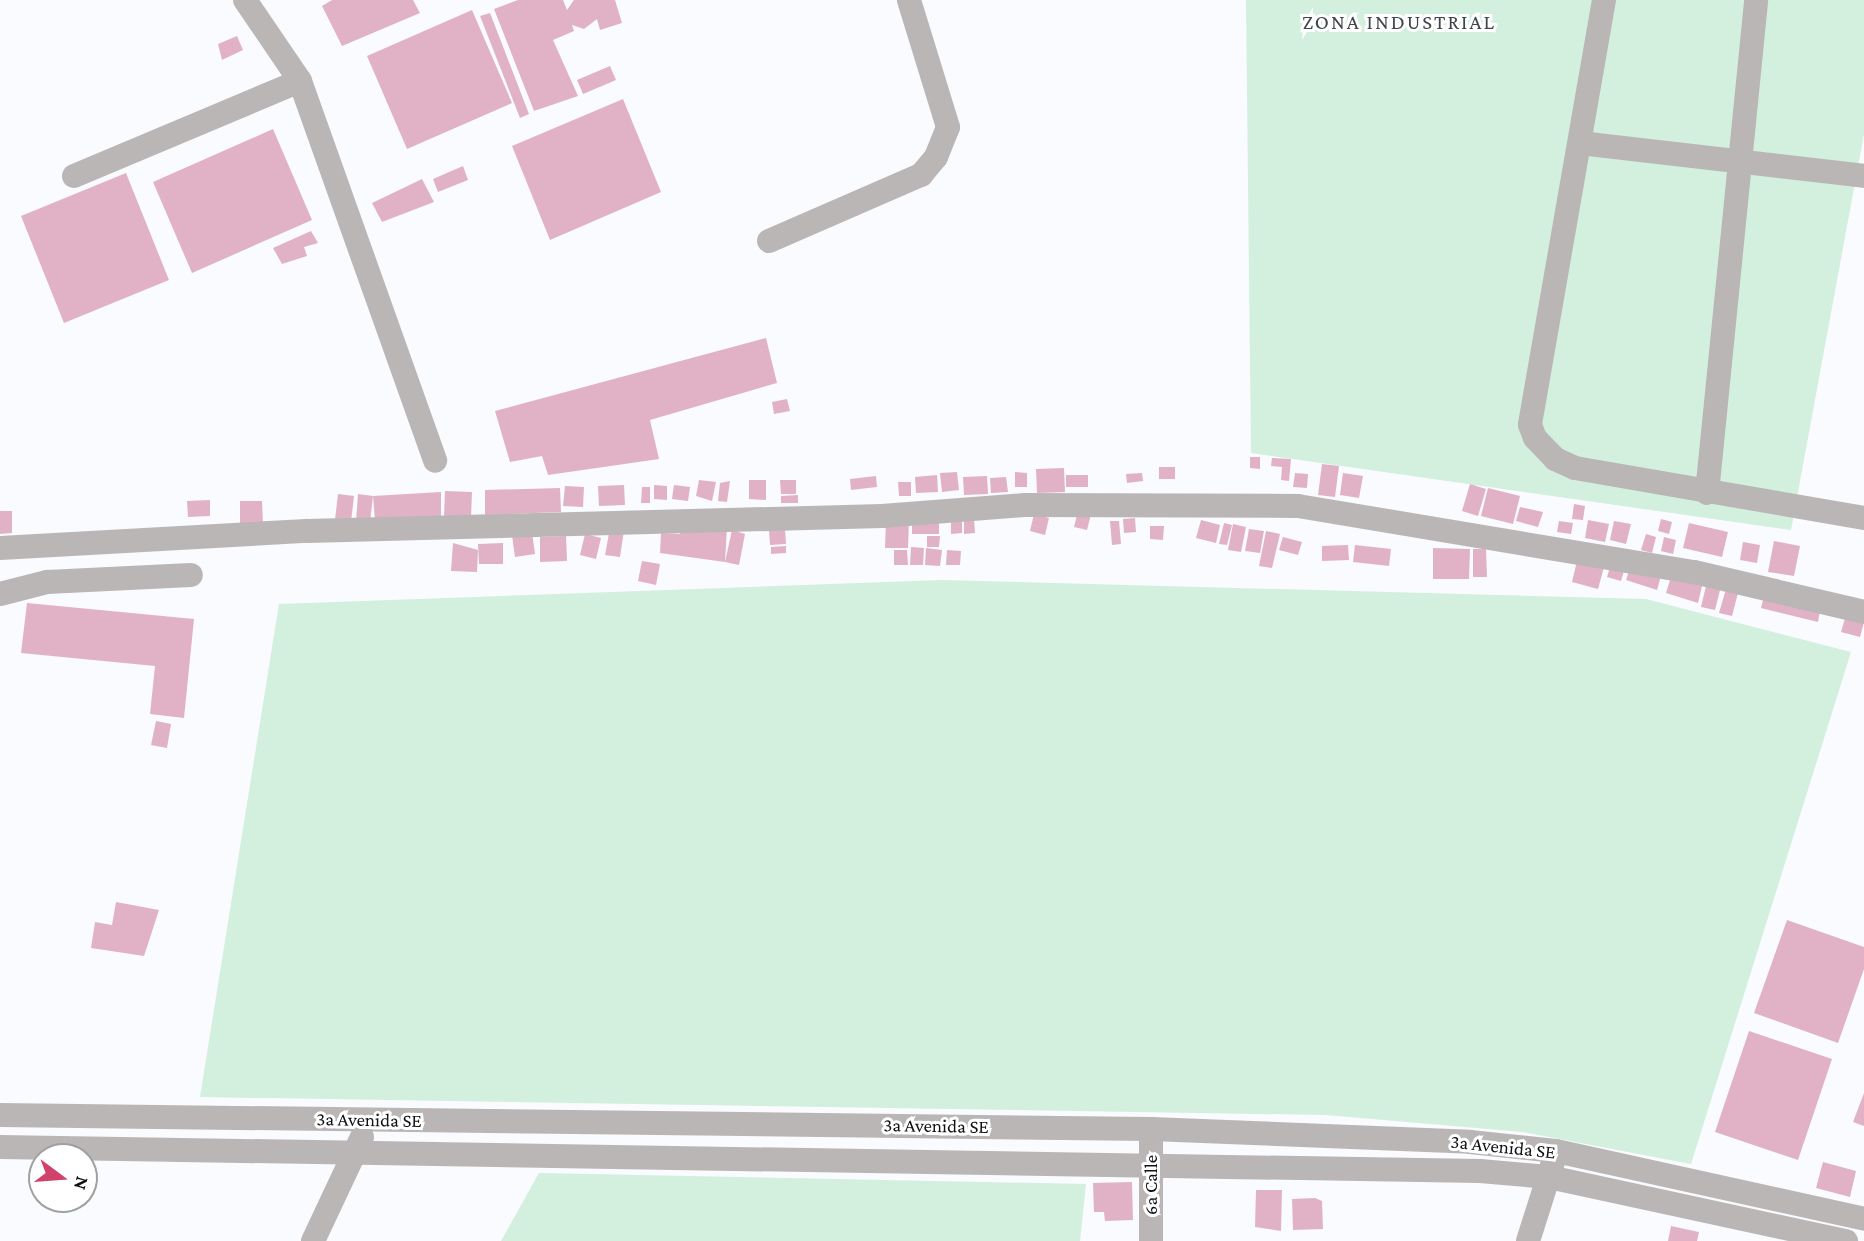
<!DOCTYPE html>
<style>
body{margin:0}
#map{position:relative;width:1864px;height:1241px;overflow:hidden;background:#f9fbfe;font-family:"Crimson Pro",serif}
div>[style]{position:absolute}
[style*='--x']{left:calc(var(--x)*1px);top:calc(var(--y)*1px);width:calc(var(--w)*1px);rotate:calc(var(--a)*1deg)}
.green>*{inset:0;background:#d3efde}
.building>*{inset:0;background:#e1b2c6}
.minor>*{height:24px;margin:-12px;padding:0 12px;transform-origin:12px;border-radius:12px;background:#bab6b6}
span{translate:-50% -50%;white-space:nowrap;text-align:center;line-height:1.15;-webkit-text-stroke:6px #fff;paint-order:stroke}
.street-label{font-size:19px;color:#0f1113}
.neighbourhood-label{font-size:21px;color:#41464c;letter-spacing:2px}
.north{position:absolute;left:28px;top:1143px;width:70px;height:70px;box-sizing:border-box;background:#fff;border:2px solid #9fa0a1;border-radius:50%;rotate:106deg;font-size:19px;font-weight:700;line-height:28px;text-align:center;color:#0f1113}
.north::after{content:'';display:block;margin:auto;width:24px;height:32px;background:#d0426c;clip-path:polygon(50% 0,100% 100%,50% 72%,0 100%)}
</style>
<div id="map">
<div class="green">
<i style="clip-path:polygon(1246px 0,1864px 0,1864px 134px,1791px 530px,1251px 453px)"></i>
<i style="clip-path:polygon(942px 580px,1646px 599px,1851px 652px,1691px 1164px,1523px 1132px,1326px 1115px,200px 1097px,279px 604px)"></i>
<i style="clip-path:polygon(539px 1173px,1086px 1184px,1080px 1241px,501px 1241px)"></i>
</div>
<div class="building">
<i style="clip-path:polygon(332px 0,413px 0,420px 13px,342px 46px,322px 6px)"></i>
<i style="clip-path:polygon(518px 0,563px 0,567px 10px,574px 0,615px 0,622px 23px,600px 30px,597px 19px,584px 29px,572px 25px,574px 31px,553px 40px,578px 96px,534px 111px,494px 9px)"></i>
<i style="clip-path:polygon(472px 10px,512px 103px,407px 149px,367px 56px)"></i>
<i style="clip-path:polygon(490px 13px,529px 114px,520px 118px,480px 16px)"></i>
<i style="clip-path:polygon(237px 36px,243px 50px,222px 60px,218px 44px)"></i>
<i style="clip-path:polygon(610px 66px,616px 80px,583px 94px,577px 80px)"></i>
<i style="clip-path:polygon(623px 99px,661px 192px,550px 240px,512px 146px)"></i>
<i style="clip-path:polygon(273px 129px,312px 220px,192px 273px,153px 182px)"></i>
<i style="clip-path:polygon(463px 166px,468px 180px,438px 192px,433px 179px)"></i>
<i style="clip-path:polygon(126px 173px,169px 280px,64px 323px,21px 216px)"></i>
<i style="clip-path:polygon(422px 179px,434px 202px,382px 222px,372px 203px)"></i>
<i style="clip-path:polygon(311px 231px,318px 243px,304px 247px,307px 256px,282px 264px,273px 248px)"></i>
<i style="clip-path:polygon(766px 338px,777px 383px,650px 420px,659px 459px,548px 475px,542px 456px,510px 462px,495px 411px)"></i>
<i style="clip-path:polygon(787px 399px,790px 411px,774px 414px,772px 402px)"></i>
<i style="clip-path:polygon(1250px 457px,1260px 457px,1260px 469px,1250px 468px)"></i>
<i style="clip-path:polygon(1272px 458px,1291px 459px,1289px 481px,1281px 480px,1282px 467px,1271px 466px)"></i>
<i style="clip-path:polygon(1322px 464px,1339px 466px,1335px 497px,1318px 495px)"></i>
<i style="clip-path:polygon(1159px 467px,1175px 467px,1175px 479px,1159px 479px)"></i>
<i style="clip-path:polygon(1064px 468px,1065px 492px,1037px 493px,1036px 469px)"></i>
<i style="clip-path:polygon(957px 472px,959px 490px,942px 492px,940px 473px)"></i>
<i style="clip-path:polygon(1015px 472px,1027px 473px,1027px 487px,1015px 487px)"></i>
<i style="clip-path:polygon(1142px 473px,1143px 481px,1127px 483px,1126px 474px)"></i>
<i style="clip-path:polygon(1295px 473px,1308px 474px,1307px 488px,1293px 487px)"></i>
<i style="clip-path:polygon(1343px 473px,1363px 476px,1359px 498px,1340px 495px)"></i>
<i style="clip-path:polygon(937px 475px,938px 492px,916px 493px,915px 477px)"></i>
<i style="clip-path:polygon(1066px 475px,1088px 475px,1088px 487px,1066px 487px)"></i>
<i style="clip-path:polygon(876px 476px,877px 487px,851px 490px,850px 479px)"></i>
<i style="clip-path:polygon(987px 476px,988px 494px,964px 495px,963px 477px)"></i>
<i style="clip-path:polygon(1006px 477px,1008px 492px,991px 493px,990px 478px)"></i>
<i style="clip-path:polygon(699px 480px,716px 482px,712px 501px,696px 496px)"></i>
<i style="clip-path:polygon(749px 480px,766px 480px,766px 500px,749px 499px)"></i>
<i style="clip-path:polygon(780px 480px,796px 480px,796px 494px,781px 494px)"></i>
<i style="clip-path:polygon(730px 481px,727px 502px,718px 501px,720px 483px)"></i>
<i style="clip-path:polygon(898px 482px,911px 482px,911px 496px,899px 496px)"></i>
<i style="clip-path:polygon(1470px 484px,1486px 489px,1478px 516px,1462px 511px)"></i>
<i style="clip-path:polygon(624px 485px,625px 505px,599px 506px,598px 486px)"></i>
<i style="clip-path:polygon(654px 485px,667px 486px,667px 500px,654px 499px)"></i>
<i style="clip-path:polygon(674px 485px,690px 487px,688px 501px,672px 499px)"></i>
<i style="clip-path:polygon(565px 486px,584px 487px,583px 507px,563px 506px)"></i>
<i style="clip-path:polygon(642px 487px,650px 487px,650px 503px,641px 503px)"></i>
<i style="clip-path:polygon(560px 488px,561px 512px,485px 515px,485px 490px)"></i>
<i style="clip-path:polygon(1488px 488px,1520px 496px,1513px 524px,1481px 516px)"></i>
<i style="clip-path:polygon(445px 491px,472px 492px,471px 518px,444px 517px)"></i>
<i style="clip-path:polygon(441px 492px,441px 517px,375px 520px,373px 496px)"></i>
<i style="clip-path:polygon(338px 494px,354px 496px,351px 522px,335px 520px)"></i>
<i style="clip-path:polygon(358px 494px,373px 496px,370px 522px,356px 521px)"></i>
<i style="clip-path:polygon(798px 495px,798px 503px,781px 503px,781px 496px)"></i>
<i style="clip-path:polygon(210px 500px,210px 516px,188px 517px,187px 501px)"></i>
<i style="clip-path:polygon(240px 501px,262px 501px,263px 524px,240px 525px)"></i>
<i style="clip-path:polygon(1574px 504px,1585px 506px,1583px 520px,1572px 519px)"></i>
<i style="clip-path:polygon(1520px 507px,1543px 512px,1538px 527px,1516px 521px)"></i>
<i style="clip-path:polygon(0 511px,12px 511px,12px 533px,0 534px)"></i>
<i style="clip-path:polygon(1078px 511px,1091px 514px,1087px 530px,1074px 527px)"></i>
<i style="clip-path:polygon(1034px 514px,1049px 518px,1045px 535px,1030px 531px)"></i>
<i style="clip-path:polygon(912px 518px,939px 519px,939px 534px,912px 534px)"></i>
<i style="clip-path:polygon(974px 518px,975px 533px,964px 534px,964px 519px)"></i>
<i style="clip-path:polygon(1135px 518px,1136px 532px,1124px 533px,1123px 519px)"></i>
<i style="clip-path:polygon(951px 519px,962px 519px,962px 533px,951px 534px)"></i>
<i style="clip-path:polygon(1661px 519px,1672px 522px,1669px 534px,1658px 531px)"></i>
<i style="clip-path:polygon(1201px 520px,1220px 525px,1216px 543px,1196px 538px)"></i>
<i style="clip-path:polygon(1588px 520px,1609px 524px,1605px 542px,1585px 538px)"></i>
<i style="clip-path:polygon(886px 521px,909px 521px,908px 548px,885px 548px)"></i>
<i style="clip-path:polygon(1110px 521px,1119px 521px,1121px 544px,1112px 545px)"></i>
<i style="clip-path:polygon(1559px 521px,1573px 523px,1571px 534px,1557px 532px)"></i>
<i style="clip-path:polygon(1614px 521px,1631px 524px,1626px 544px,1610px 540px)"></i>
<i style="clip-path:polygon(1224px 523px,1232px 525px,1227px 545px,1219px 544px)"></i>
<i style="clip-path:polygon(1689px 523px,1728px 532px,1722px 557px,1683px 548px)"></i>
<i style="clip-path:polygon(1233px 524px,1246px 527px,1241px 552px,1228px 550px)"></i>
<i style="clip-path:polygon(680px 525px,727px 527px,725px 562px,660px 553px,661px 533px,680px 534px)"></i>
<i style="clip-path:polygon(1150px 526px,1164px 526px,1163px 540px,1150px 539px)"></i>
<i style="clip-path:polygon(610px 528px,624px 530px,620px 557px,605px 555px)"></i>
<i style="clip-path:polygon(785px 529px,786px 544px,770px 545px,769px 530px)"></i>
<i style="clip-path:polygon(1249px 529px,1264px 531px,1260px 553px,1245px 551px)"></i>
<i style="clip-path:polygon(732px 530px,745px 534px,739px 565px,725px 562px)"></i>
<i style="clip-path:polygon(1266px 531px,1280px 534px,1272px 568px,1259px 566px)"></i>
<i style="clip-path:polygon(532px 532px,535px 554px,515px 557px,512px 535px)"></i>
<i style="clip-path:polygon(585px 534px,601px 538px,596px 559px,580px 555px)"></i>
<i style="clip-path:polygon(1646px 534px,1656px 537px,1652px 553px,1641px 550px)"></i>
<i style="clip-path:polygon(566px 536px,567px 561px,540px 562px,540px 537px)"></i>
<i style="clip-path:polygon(927px 536px,940px 536px,939px 547px,927px 547px)"></i>
<i style="clip-path:polygon(1283px 537px,1302px 542px,1298px 555px,1279px 550px)"></i>
<i style="clip-path:polygon(1664px 537px,1676px 540px,1673px 554px,1661px 551px)"></i>
<i style="clip-path:polygon(1774px 541px,1800px 546px,1794px 576px,1768px 572px)"></i>
<i style="clip-path:polygon(1743px 542px,1760px 545px,1757px 563px,1740px 560px)"></i>
<i style="clip-path:polygon(453px 543px,478px 550px,477px 572px,451px 571px)"></i>
<i style="clip-path:polygon(503px 543px,503px 564px,479px 564px,478px 544px)"></i>
<i style="clip-path:polygon(1348px 545px,1349px 560px,1322px 561px,1322px 546px)"></i>
<i style="clip-path:polygon(1355px 545px,1391px 549px,1389px 566px,1353px 562px)"></i>
<i style="clip-path:polygon(786px 546px,786px 553px,771px 554px,771px 547px)"></i>
<i style="clip-path:polygon(911px 547px,924px 548px,923px 565px,910px 565px)"></i>
<i style="clip-path:polygon(926px 548px,942px 550px,940px 566px,925px 565px)"></i>
<i style="clip-path:polygon(1433px 548px,1470px 549px,1469px 579px,1433px 579px)"></i>
<i style="clip-path:polygon(1473px 549px,1486px 549px,1487px 577px,1473px 577px)"></i>
<i style="clip-path:polygon(894px 550px,907px 550px,908px 565px,894px 565px)"></i>
<i style="clip-path:polygon(947px 550px,961px 551px,960px 565px,946px 565px)"></i>
<i style="clip-path:polygon(642px 561px,660px 564px,656px 585px,638px 581px)"></i>
<i style="clip-path:polygon(1577px 561px,1604px 567px,1598px 589px,1572px 582px)"></i>
<i style="clip-path:polygon(1610px 567px,1624px 571px,1621px 581px,1607px 577px)"></i>
<i style="clip-path:polygon(1629px 571px,1661px 576px,1657px 590px,1626px 580px)"></i>
<i style="clip-path:polygon(1671px 577px,1702px 586px,1698px 603px,1666px 593px)"></i>
<i style="clip-path:polygon(1706px 586px,1720px 590px,1715px 610px,1701px 607px)"></i>
<i style="clip-path:polygon(1726px 589px,1738px 593px,1732px 616px,1719px 613px)"></i>
<i style="clip-path:polygon(1764px 596px,1820px 610px,1818px 622px,1761px 608px)"></i>
<i style="clip-path:polygon(27px 603px,194px 619px,184px 718px,150px 714px,155px 666px,21px 653px)"></i>
<i style="clip-path:polygon(1846px 615px,1864px 622px,1860px 637px,1841px 632px)"></i>
<i style="clip-path:polygon(156px 721px,171px 724px,167px 748px,151px 745px)"></i>
<i style="clip-path:polygon(116px 902px,159px 910px,144px 956px,91px 948px,95px 922px,112px 925px)"></i>
<i style="clip-path:polygon(1787px 920px,1864px 947px,1864px 969px,1838px 1043px,1754px 1013px)"></i>
<i style="clip-path:polygon(1749px 1031px,1832px 1059px,1798px 1160px,1715px 1132px)"></i>
<i style="clip-path:polygon(1864px 1093px,1864px 1126px,1853px 1122px)"></i>
<i style="clip-path:polygon(1823px 1162px,1856px 1171px,1850px 1197px,1816px 1188px)"></i>
<i style="clip-path:polygon(1132px 1182px,1133px 1220px,1105px 1221px,1104px 1212px,1094px 1212px,1093px 1183px)"></i>
<i style="clip-path:polygon(1256px 1190px,1282px 1190px,1281px 1231px,1255px 1227px)"></i>
<i style="clip-path:polygon(1315px 1198px,1322px 1201px,1323px 1229px,1293px 1230px,1292px 1199px)"></i>
<i style="clip-path:polygon(1671px 1226px,1699px 1232px,1697px 1241px,1668px 1241px)"></i>
</div>
<div class="minor">
<i style="--x:245;--y:0;--w:98;--a:55.8"></i>
<i style="--x:300;--y:81;--w:403;--a:70.4"></i>
<i style="--x:1604;--y:0;--w:431;--a:99.9"></i>
<i style="--x:1530;--y:425;--w:14;--a:69"></i>
<i style="--x:1535;--y:438;--w:29;--a:46"></i>
<i style="--x:1555;--y:459;--w:22;--a:24"></i>
<i style="--x:1575;--y:468;--w:293;--a:9.8"></i>
<i style="--x:1580;--y:143;--w:286;--a:6.6"></i>
<i style="--x:74;--y:176;--w:245;--a:-22.8"></i>
<i style="--x:769;--y:241;--w:166;--a:-23.5"></i>
<i style="--x:921;--y:175;--w:23;--a:-50"></i>
<i style="--x:936;--y:157;--w:32;--a:-68"></i>
<i style="--x:948;--y:127;--w:133;--a:-107.1"></i>
<i style="--x:1707;--y:493;--w:495;--a:-84.3"></i>
<i style="--x:0;--y:548;--w:307;--a:-3.2"></i>
<i style="--x:307;--y:531;--w:575;--a:-1.49"></i>
<i style="--x:882;--y:516;--w:142;--a:-4.4"></i>
<i style="--x:1024;--y:505;--w:274;--a:0.2"></i>
<i style="--x:1298;--y:506;--w:401;--a:9.5"></i>
<i style="--x:1694;--y:572;--w:175;--a:13.2"></i>
<i style="--x:0;--y:594;--w:49;--a:-14.3"></i>
<i style="--x:47;--y:582;--w:144;--a:-2.8"></i>
<i style="--x:0;--y:1115;--w:1151;--a:0.7"></i>
<i style="--x:1151;--y:1129;--w:319;--a:2.3"></i>
<i style="--x:1470;--y:1142;--w:86;--a:6"></i>
<i style="--x:1556;--y:1151;--w:315;--a:12.4"></i>
<i style="--x:0;--y:1147;--w:1480;--a:0.93"></i>
<i style="--x:1480;--y:1171;--w:69;--a:5"></i>
<i style="--x:1549;--y:1177;--w:304;--a:12.2"></i>
<i style="--x:313;--y:1241;--w:115;--a:-64.8"></i>
<i style="--x:1151;--y:1241;--w:112;--a:-90"></i>
<i style="--x:1528;--y:1241;--w:83;--a:-72.4"></i>
</div>
<div class="street-label">
<span style="left:369px;top:1120px;rotate:1deg">3a Avenida SE</span>
<span style="left:936px;top:1126px;rotate:1deg">3a Avenida SE</span>
<span style="left:1503px;top:1147px;rotate:6deg">3a Avenida SE</span>
<span style="left:1151px;top:1185px;rotate:-90deg">6a Calle</span>
</div>
<div class="neighbourhood-label">
<span style="left:1399px;top:22px">ZONA INDUSTRIAL</span>
</div>
<div class="north">N</div>
</div>
